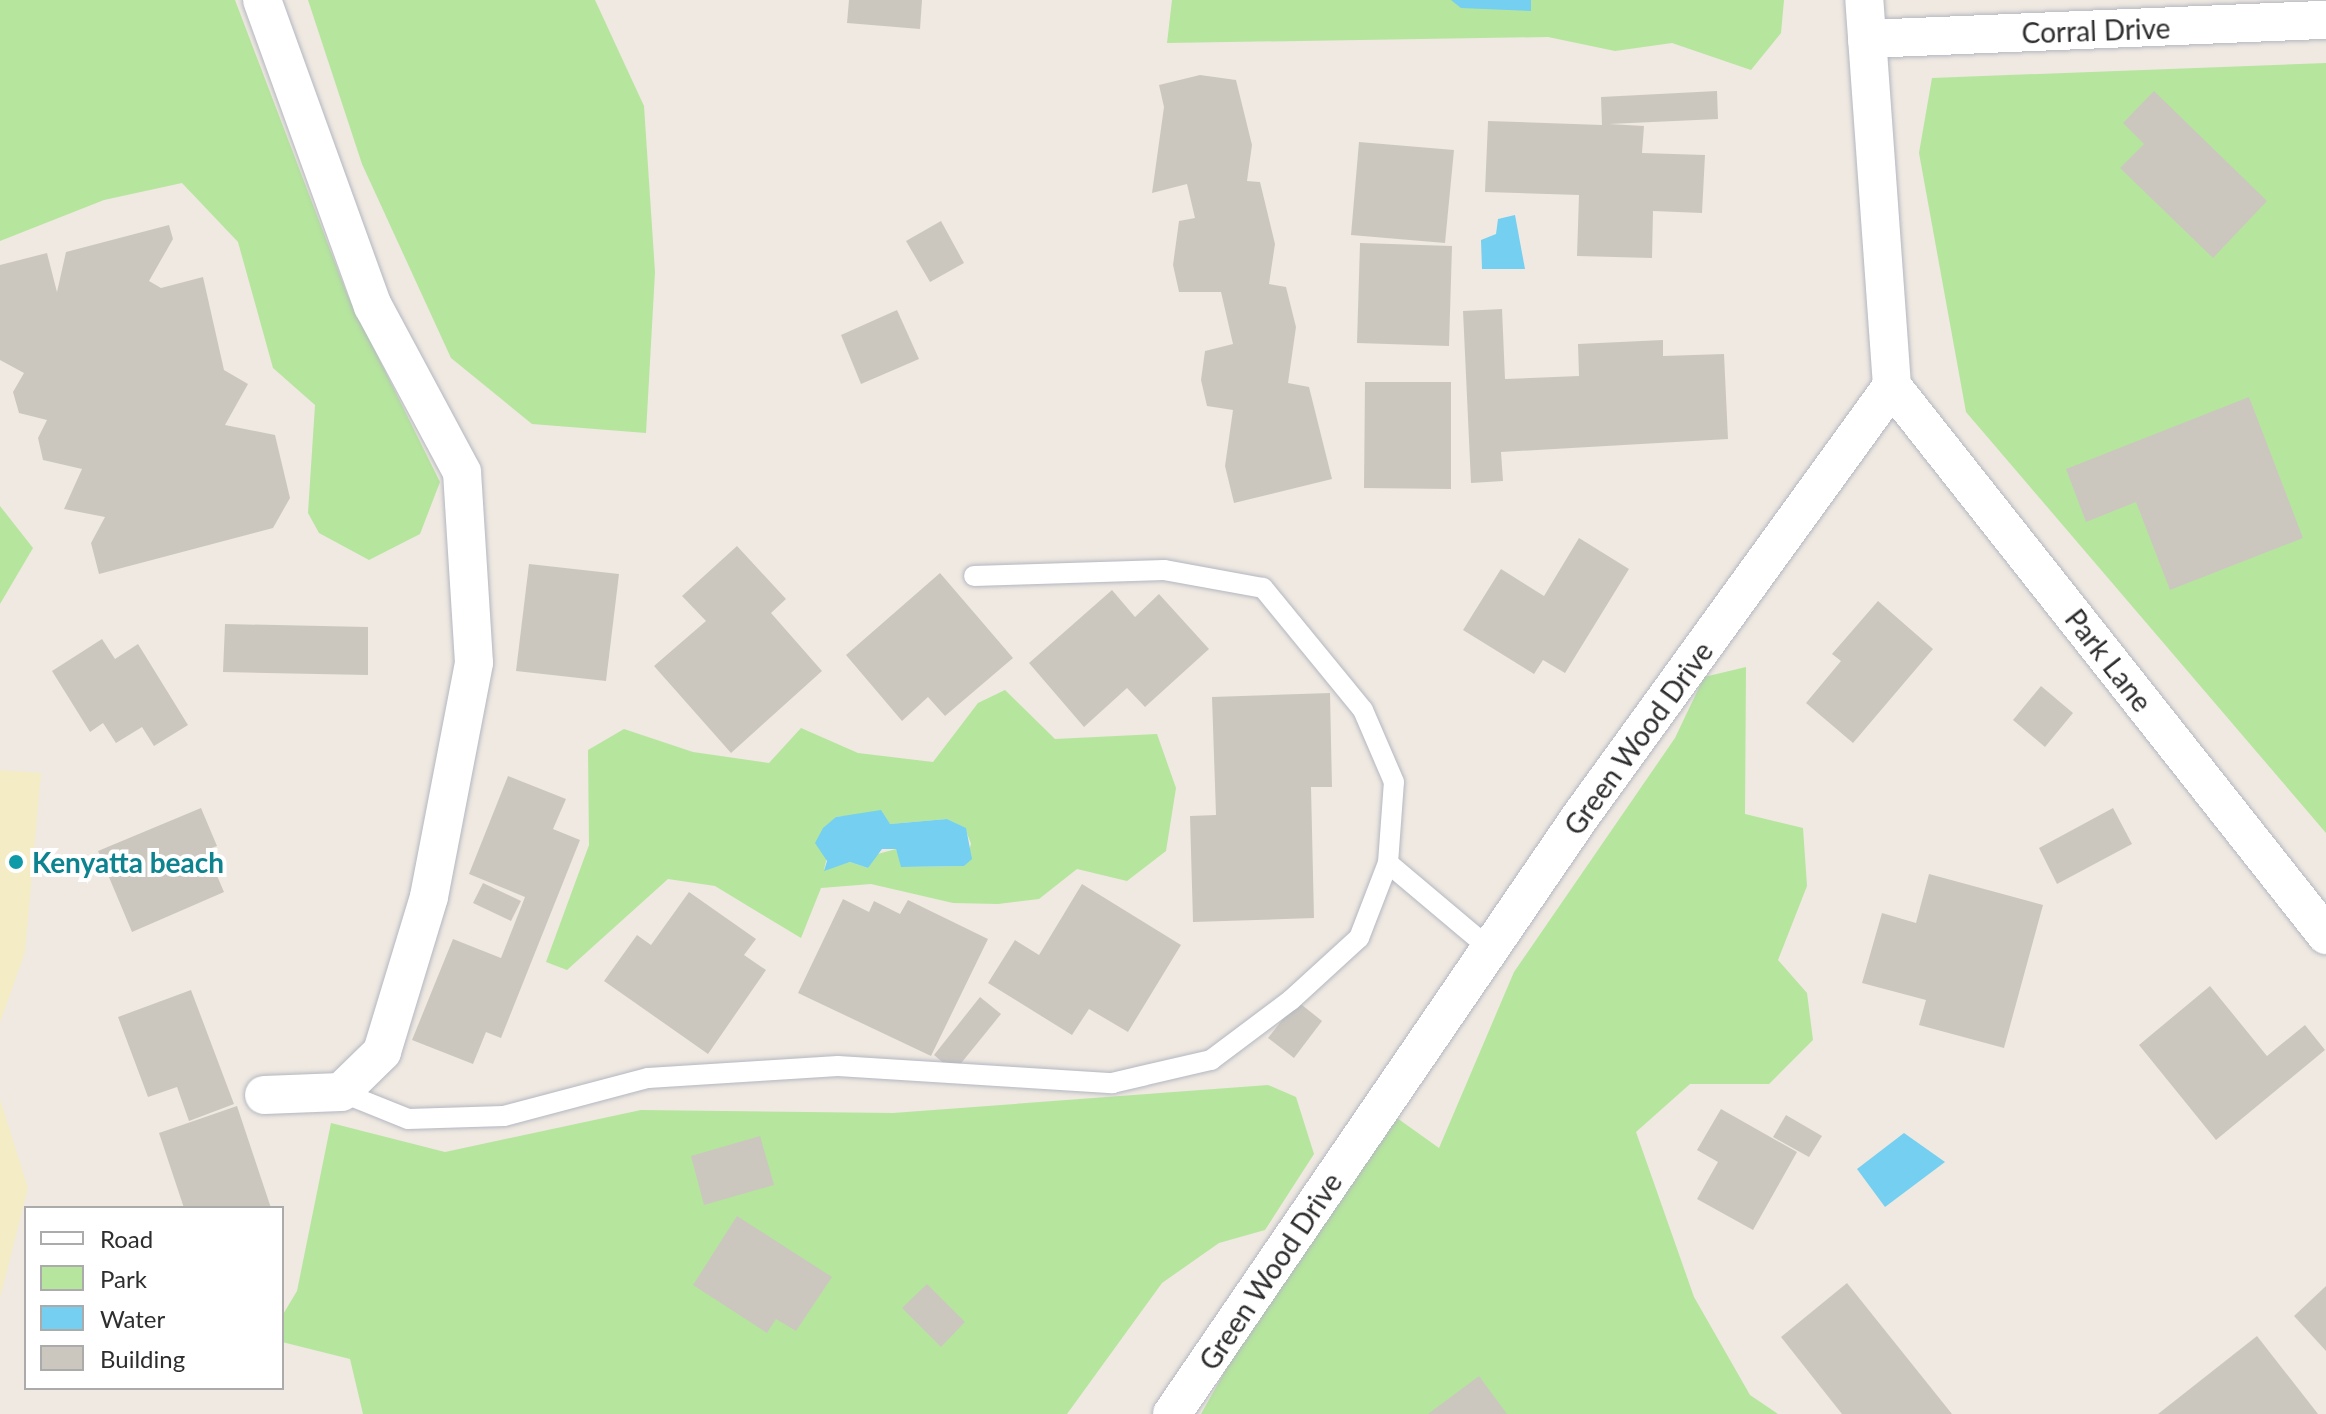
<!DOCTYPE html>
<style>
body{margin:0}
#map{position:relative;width:2326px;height:1414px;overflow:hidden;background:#efe9e1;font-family:Lato,sans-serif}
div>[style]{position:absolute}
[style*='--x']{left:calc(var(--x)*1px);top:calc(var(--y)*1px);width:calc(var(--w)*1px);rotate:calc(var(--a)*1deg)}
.green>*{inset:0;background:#b6e59e}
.sand>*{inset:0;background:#f3ecc5}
.water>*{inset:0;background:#75cff0}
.building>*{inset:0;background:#cbc7bf}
.roads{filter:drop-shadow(0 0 2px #b4b7c1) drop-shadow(0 0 2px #b4b7c1)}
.lane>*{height:20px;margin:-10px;padding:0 10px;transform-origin:10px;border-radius:10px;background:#fff}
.street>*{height:38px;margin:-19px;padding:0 19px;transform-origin:19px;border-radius:19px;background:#fff}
.dots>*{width:22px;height:22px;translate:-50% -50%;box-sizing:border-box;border:4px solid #fff;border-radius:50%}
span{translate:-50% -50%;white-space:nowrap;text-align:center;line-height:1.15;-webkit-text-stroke:8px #fff;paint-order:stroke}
.street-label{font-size:28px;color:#2e2e2e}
.culture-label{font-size:28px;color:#0d838f;font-weight:700}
.left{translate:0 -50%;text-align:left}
.legend{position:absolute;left:24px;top:1206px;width:260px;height:184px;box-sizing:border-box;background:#fff;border:2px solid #ababab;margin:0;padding:10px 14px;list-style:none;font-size:24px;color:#2e2e2e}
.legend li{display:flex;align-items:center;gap:16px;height:40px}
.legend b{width:40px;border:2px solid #ababab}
</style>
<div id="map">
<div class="green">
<i style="clip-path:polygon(0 0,235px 0,347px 294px,440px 482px,420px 534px,369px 560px,319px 533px,308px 513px,315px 405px,273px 368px,238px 242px,182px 183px,104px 200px,0 241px)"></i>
<i style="clip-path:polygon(308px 0,595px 0,644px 106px,655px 272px,646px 433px,532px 424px,451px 358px,362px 164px)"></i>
<i style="clip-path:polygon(1172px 0,1784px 0,1781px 33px,1751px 70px,1672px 43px,1615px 51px,1548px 37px,1167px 43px)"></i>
<i style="clip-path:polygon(2326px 63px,2326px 833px,1966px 412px,1919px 153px,1932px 78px)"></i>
<i style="clip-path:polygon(0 506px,33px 548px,0 604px)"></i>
<i style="clip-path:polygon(1746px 667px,1745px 814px,1803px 828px,1807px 886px,1778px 960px,1807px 993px,1813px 1040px,1769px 1084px,1690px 1084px,1636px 1132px,1694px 1297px,1750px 1395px,1778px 1414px,1201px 1414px,1247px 1332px,1397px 1118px,1439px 1148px,1514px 972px,1675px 738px,1704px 677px)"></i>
<i style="clip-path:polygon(evenodd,1005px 690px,1055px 739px,1157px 734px,1176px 788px,1166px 851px,1127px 881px,1077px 869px,1039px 899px,998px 904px,953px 903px,871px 884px,821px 888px,801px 938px,715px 886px,668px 879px,567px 970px,546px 962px,589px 845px,588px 750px,624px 729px,693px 752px,769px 763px,801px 728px,858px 753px,933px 762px,978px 703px,1005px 690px,871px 813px,890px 824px,947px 819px,965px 828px,971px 844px,964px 866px,902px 867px,896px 849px,874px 855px,868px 868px,850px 862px,824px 870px,836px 817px,871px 813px)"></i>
<i style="clip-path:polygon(1268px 1085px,1296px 1097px,1314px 1154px,1265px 1230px,1219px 1243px,1162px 1283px,1067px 1414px,363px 1414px,350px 1359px,282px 1342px,282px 1316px,297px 1291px,331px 1123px,445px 1152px,641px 1110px,893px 1113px)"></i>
</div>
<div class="sand">
<i style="clip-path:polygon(0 770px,41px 773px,25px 952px,0 1023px)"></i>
<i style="clip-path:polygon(0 1099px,28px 1188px,0 1298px)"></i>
</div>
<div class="water">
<i style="clip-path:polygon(1451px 0,1531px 0,1531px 11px,1461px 8px)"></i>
<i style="clip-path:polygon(1515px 215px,1525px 269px,1482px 269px,1481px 240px,1496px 234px,1498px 219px)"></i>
<i style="clip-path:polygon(881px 810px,890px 824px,947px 819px,966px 828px,972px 859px,964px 866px,901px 867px,896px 849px,882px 849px,868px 868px,850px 862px,824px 871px,827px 861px,815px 843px,823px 828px,836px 817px)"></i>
<i style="clip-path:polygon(1904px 1133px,1945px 1162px,1885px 1207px,1857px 1169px)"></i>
</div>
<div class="building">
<i style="clip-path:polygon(849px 0,922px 0,920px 29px,847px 23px)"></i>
<i style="clip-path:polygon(1200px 75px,1236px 80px,1252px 145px,1247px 181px,1260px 182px,1275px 244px,1269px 284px,1286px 287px,1296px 327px,1288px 383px,1309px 387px,1332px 479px,1234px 503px,1225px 466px,1233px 410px,1207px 406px,1201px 380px,1205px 351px,1233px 344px,1221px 292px,1179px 292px,1173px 265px,1179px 221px,1195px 218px,1187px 184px,1152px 193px,1164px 107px,1159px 85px)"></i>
<i style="clip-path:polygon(1717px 91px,1718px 119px,1609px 124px,1644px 126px,1642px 153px,1705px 155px,1702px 213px,1653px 211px,1652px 258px,1577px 256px,1579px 195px,1485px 192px,1488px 121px,1602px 125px,1601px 97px)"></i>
<i style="clip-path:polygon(2154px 91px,2267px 201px,2213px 258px,2120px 168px,2144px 144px,2123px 123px)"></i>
<i style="clip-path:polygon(1359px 142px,1454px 150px,1445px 243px,1351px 235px)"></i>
<i style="clip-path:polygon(941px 221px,964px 263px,930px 282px,906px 241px)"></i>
<i style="clip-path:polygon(169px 225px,173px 239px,149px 281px,161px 288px,203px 277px,224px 370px,248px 384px,225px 425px,275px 435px,290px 498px,273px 528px,99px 574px,91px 543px,105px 517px,64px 509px,82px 469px,43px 460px,38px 438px,47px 420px,19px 413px,13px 392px,24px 373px,0 360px,0 265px,47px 253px,57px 292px,66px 252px)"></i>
<i style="clip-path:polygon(1360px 243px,1452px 246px,1449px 346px,1357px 343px)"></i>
<i style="clip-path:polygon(1502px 309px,1505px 379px,1579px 376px,1578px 344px,1663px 340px,1663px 356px,1724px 354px,1728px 439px,1501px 452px,1503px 481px,1471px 483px,1463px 311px)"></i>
<i style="clip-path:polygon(897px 310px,919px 359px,861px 384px,841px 335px)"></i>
<i style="clip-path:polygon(1365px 382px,1451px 382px,1451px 489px,1364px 488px)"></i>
<i style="clip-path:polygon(2249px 397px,2303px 538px,2170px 590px,2136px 502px,2086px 522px,2066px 469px)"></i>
<i style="clip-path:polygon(1579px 538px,1629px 569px,1565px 673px,1543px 660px,1534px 674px,1463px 630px,1501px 569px,1544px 596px)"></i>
<i style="clip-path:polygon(737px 546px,786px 599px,771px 613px,822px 671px,731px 753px,654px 666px,706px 621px,682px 596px)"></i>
<i style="clip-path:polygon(529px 564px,619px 574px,606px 681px,516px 671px)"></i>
<i style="clip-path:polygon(940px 573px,1013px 658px,945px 716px,928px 697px,902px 721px,846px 655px)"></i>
<i style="clip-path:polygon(1112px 590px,1135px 617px,1159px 594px,1209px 649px,1145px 707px,1127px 688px,1084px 727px,1029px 663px)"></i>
<i style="clip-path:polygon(1878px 601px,1933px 649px,1853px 743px,1806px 703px,1841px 661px,1832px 654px)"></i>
<i style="clip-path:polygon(225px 624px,368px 627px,368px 675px,223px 672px)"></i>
<i style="clip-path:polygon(102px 639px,115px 659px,138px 644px,188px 725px,154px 746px,142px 727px,116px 743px,103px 723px,90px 732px,52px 671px)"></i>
<i style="clip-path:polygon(2041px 686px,2073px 713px,2045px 747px,2013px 720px)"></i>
<i style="clip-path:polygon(1330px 693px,1332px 787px,1311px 787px,1314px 918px,1193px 922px,1190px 816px,1216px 815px,1212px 697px)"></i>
<i style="clip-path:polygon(508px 776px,566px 799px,553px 829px,580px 840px,501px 1038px,486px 1032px,473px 1064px,412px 1040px,453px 939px,501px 958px,525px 897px,469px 874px)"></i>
<i style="clip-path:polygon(201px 808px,217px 846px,206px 850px,224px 892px,132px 932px,98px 851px)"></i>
<i style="clip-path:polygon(2113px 808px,2132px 844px,2057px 884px,2039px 848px)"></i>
<i style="clip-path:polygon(1929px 874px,2043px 905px,2004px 1048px,1919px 1025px,1926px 1000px,1862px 983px,1882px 913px,1916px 923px)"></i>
<i style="clip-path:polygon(483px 883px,521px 901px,511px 921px,473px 903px)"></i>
<i style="clip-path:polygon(1082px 884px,1181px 945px,1128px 1032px,1089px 1009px,1072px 1035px,988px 983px,1015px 940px,1039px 955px)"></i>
<i style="clip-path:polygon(689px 892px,756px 939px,744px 955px,766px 970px,708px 1054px,604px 981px,637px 935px,651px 945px)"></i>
<i style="clip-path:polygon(843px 899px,869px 912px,874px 901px,900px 914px,908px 900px,988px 939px,931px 1056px,798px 993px)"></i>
<i style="clip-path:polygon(2210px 986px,2267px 1056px,2305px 1025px,2325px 1050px,2216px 1140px,2139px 1045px)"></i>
<i style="clip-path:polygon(191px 990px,234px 1104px,189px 1121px,177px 1087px,148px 1097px,118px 1017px)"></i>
<i style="clip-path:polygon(980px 997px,1001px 1014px,954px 1072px,934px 1055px)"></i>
<i style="clip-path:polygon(1297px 1001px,1322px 1021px,1294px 1058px,1268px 1038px)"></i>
<i style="clip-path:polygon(237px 1106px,271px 1208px,184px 1208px,159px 1133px)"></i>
<i style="clip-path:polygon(1721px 1109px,1797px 1152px,1753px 1230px,1697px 1199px,1718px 1162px,1697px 1150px)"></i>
<i style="clip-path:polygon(1786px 1115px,1822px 1136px,1809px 1157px,1773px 1137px)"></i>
<i style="clip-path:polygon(760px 1136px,774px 1185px,704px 1205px,691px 1156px)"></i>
<i style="clip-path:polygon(737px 1216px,832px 1277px,796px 1331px,776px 1319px,767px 1333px,693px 1285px)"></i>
<i style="clip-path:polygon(1847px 1283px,1952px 1414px,1842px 1414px,1781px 1337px)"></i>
<i style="clip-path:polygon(927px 1284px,965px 1322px,941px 1347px,902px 1308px)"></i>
<i style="clip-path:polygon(2326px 1286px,2326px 1351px,2294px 1316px)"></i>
<i style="clip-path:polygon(2257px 1336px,2318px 1414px,2158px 1414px)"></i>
<i style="clip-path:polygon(1479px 1376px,1507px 1414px,1428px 1414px)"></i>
</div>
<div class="roads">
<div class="lane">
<i style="--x:1388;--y:863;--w:133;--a:40.1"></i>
<i style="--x:341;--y:1092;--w:72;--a:21.9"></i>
<i style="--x:408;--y:1119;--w:96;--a:-1.8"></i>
<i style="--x:504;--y:1116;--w:149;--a:-14.8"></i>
<i style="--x:648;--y:1078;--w:190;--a:-3.6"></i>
<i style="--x:838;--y:1066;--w:275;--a:3.6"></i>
<i style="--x:1112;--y:1083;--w:102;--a:-13.1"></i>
<i style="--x:1211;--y:1060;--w:100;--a:-36.9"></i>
<i style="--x:1291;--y:1000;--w:92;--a:-42.4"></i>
<i style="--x:1359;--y:938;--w:80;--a:-68.9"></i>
<i style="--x:1388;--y:863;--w:81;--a:-85.8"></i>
<i style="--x:1394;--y:782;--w:78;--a:-113.3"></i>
<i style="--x:1363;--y:710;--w:158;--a:-129.3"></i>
<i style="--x:1263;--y:588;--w:101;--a:-169.7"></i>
<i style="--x:1164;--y:570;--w:190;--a:178.2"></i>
</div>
<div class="street">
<i style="--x:262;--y:0;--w:326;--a:70.1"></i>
<i style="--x:373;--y:306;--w:188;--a:61.8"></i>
<i style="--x:462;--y:472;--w:191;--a:86.4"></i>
<i style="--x:474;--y:663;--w:238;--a:100.9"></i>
<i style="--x:429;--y:897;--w:162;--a:106.9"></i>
<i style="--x:382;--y:1052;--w:57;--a:135.7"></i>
<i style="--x:341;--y:1092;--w:77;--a:177.8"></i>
<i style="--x:1867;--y:39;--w:459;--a:-2.4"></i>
<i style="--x:1892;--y:386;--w:700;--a:51.67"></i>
<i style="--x:1172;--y:1414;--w:723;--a:-55.65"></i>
<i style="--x:1580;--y:817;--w:532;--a:-54.1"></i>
<i style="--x:1892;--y:386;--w:387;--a:-94.1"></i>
</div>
</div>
<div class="dots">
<i style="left:16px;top:862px;background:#0f9aa8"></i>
</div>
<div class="street-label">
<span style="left:2096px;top:30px;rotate:-2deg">Corral Drive</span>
<span style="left:2109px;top:660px;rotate:52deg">Park Lane</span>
<span style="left:1638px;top:738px;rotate:-54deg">Green Wood Drive</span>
<span style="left:1270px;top:1271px;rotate:-56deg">Green Wood Drive</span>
</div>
<div class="culture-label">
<span class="left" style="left:32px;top:862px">Kenyatta beach</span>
</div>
<ul class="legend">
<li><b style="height:10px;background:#fff"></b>Road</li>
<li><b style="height:22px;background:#b6e59e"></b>Park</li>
<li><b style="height:22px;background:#75cff0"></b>Water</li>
<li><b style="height:22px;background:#cbc7bf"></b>Building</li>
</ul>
</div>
